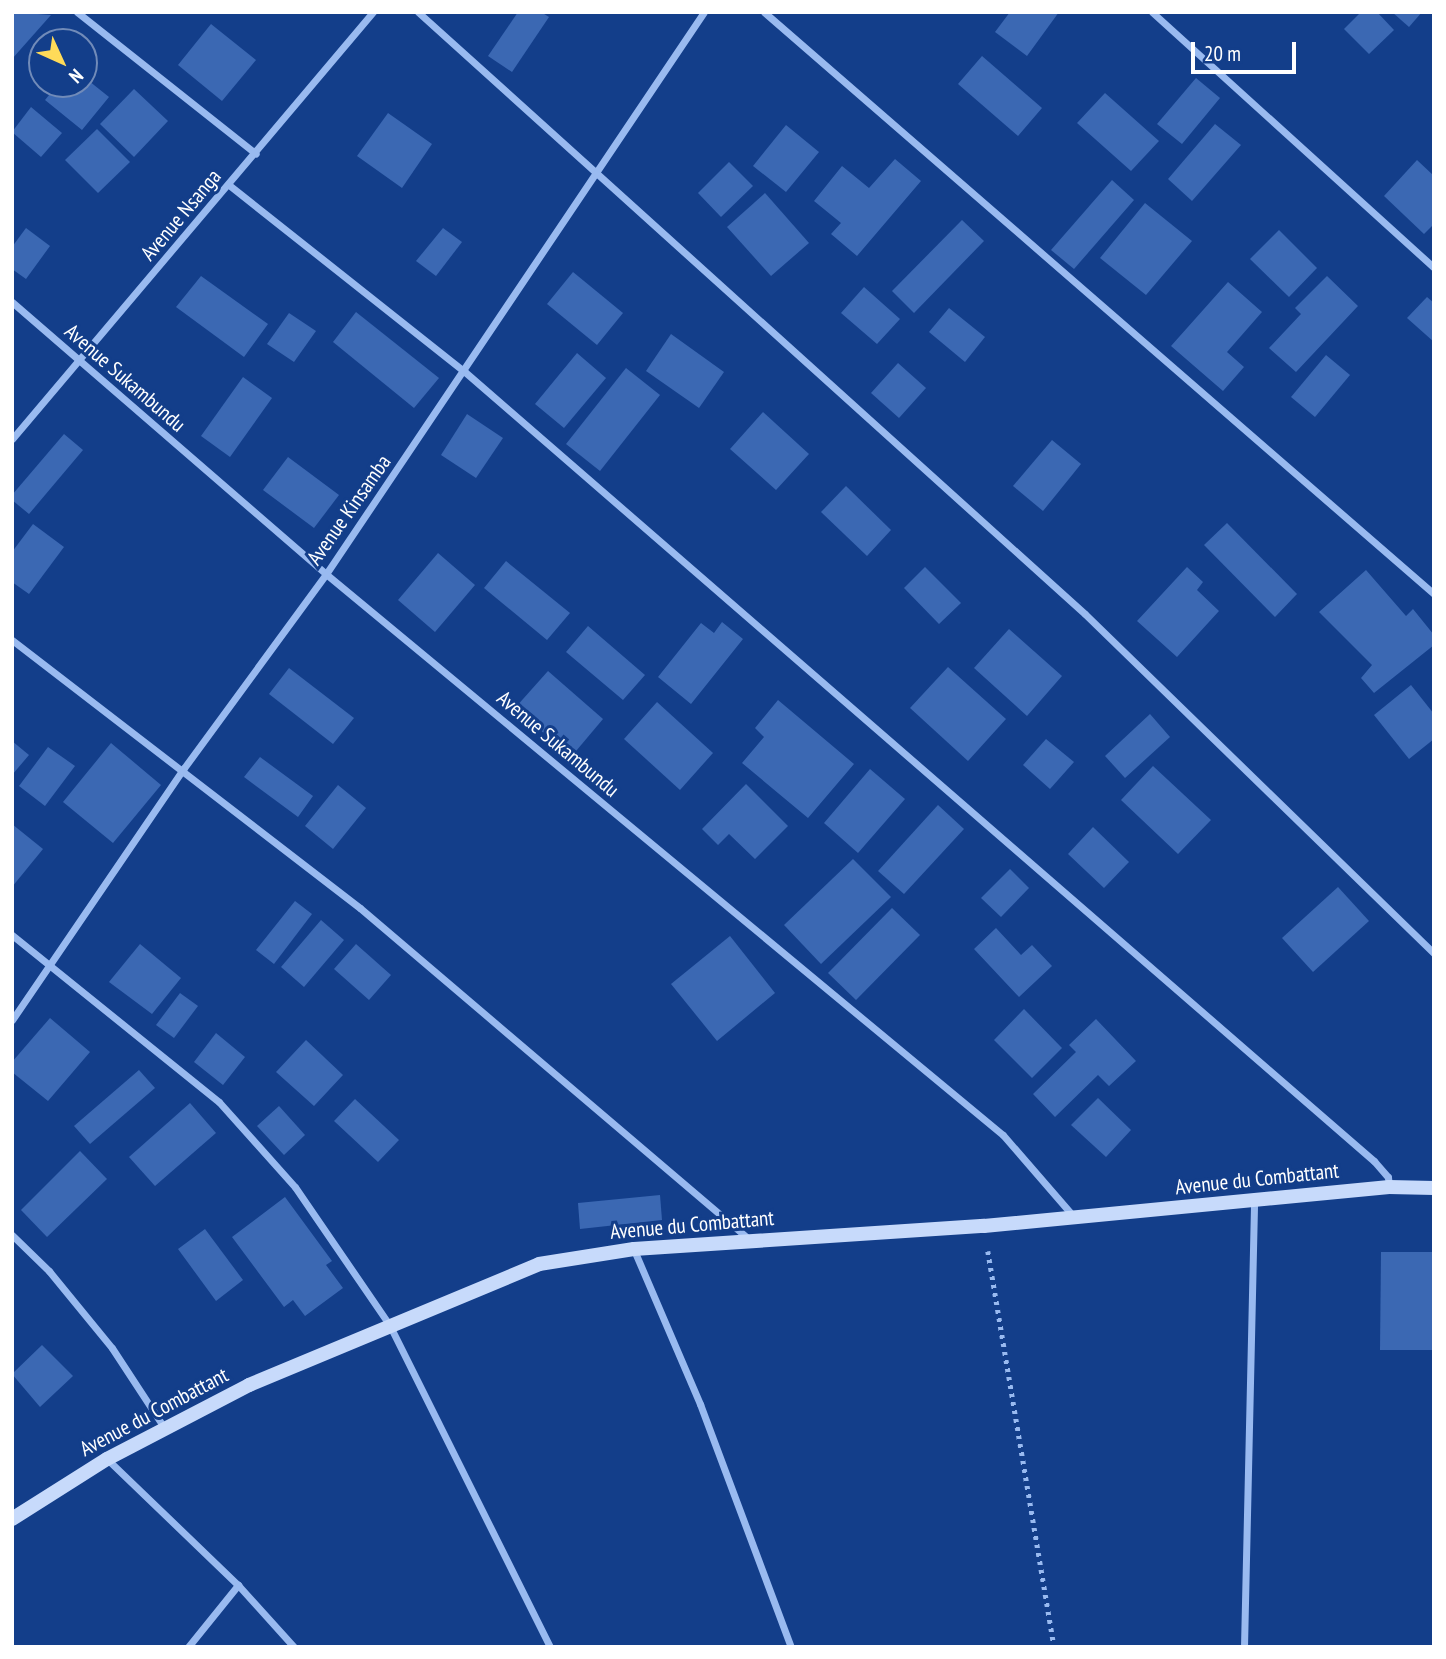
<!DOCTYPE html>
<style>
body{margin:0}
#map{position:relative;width:1446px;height:1659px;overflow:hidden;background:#133e8a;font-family:"PT Sans Narrow",sans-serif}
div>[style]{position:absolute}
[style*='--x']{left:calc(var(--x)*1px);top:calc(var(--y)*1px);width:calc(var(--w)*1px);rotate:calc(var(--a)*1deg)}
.building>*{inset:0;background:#3b68b3}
.path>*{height:4.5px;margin-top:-2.25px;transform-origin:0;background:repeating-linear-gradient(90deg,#99baf0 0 3.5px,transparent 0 8.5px)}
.street>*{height:7px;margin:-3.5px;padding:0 3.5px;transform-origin:3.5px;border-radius:3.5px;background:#99baf0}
.secondary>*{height:14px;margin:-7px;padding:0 7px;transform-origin:7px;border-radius:7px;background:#c7dafb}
span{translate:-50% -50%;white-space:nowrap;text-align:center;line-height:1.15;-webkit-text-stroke:6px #133e8a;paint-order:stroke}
.street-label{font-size:21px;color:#fff}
.frame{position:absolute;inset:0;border:14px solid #fff;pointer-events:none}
.north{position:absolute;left:28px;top:28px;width:70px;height:70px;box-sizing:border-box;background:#133e8a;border:2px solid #718bb9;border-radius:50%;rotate:135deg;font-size:19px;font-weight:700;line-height:28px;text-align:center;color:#fff}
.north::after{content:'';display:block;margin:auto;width:24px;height:32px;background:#ffdb59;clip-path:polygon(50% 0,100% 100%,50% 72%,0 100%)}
.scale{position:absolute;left:1191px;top:42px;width:105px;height:32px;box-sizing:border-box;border:4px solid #fff;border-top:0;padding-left:9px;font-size:21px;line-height:24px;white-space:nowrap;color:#fff;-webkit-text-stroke:5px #133e8a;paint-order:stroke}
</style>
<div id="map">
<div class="building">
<i style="clip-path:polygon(12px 12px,51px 15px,12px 59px)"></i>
<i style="clip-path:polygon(518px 12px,541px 12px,549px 17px,512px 72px,488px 56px)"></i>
<i style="clip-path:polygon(1010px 12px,1059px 12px,1027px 56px,995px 32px)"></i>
<i style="clip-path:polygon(1361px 12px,1377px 12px,1394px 30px,1369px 54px,1344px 29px)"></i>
<i style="clip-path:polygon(1392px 12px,1422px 12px,1409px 27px)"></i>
<i style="clip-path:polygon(211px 24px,256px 60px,222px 101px,178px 65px)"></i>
<i style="clip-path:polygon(982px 56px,1042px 108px,1018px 136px,958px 84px)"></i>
<i style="clip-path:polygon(84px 77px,109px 97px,82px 130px,45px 100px,58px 84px,84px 84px)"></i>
<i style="clip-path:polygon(1196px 78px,1220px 98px,1182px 144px,1157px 124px)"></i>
<i style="clip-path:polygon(134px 89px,168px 121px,134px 157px,100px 124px)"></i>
<i style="clip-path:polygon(1105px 93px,1159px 141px,1131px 171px,1077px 123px)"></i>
<i style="clip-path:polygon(31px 107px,62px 133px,41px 157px,12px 132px)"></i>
<i style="clip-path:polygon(388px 113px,432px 144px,402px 188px,357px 156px)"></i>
<i style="clip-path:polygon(1215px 124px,1241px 145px,1192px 201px,1168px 179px)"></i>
<i style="clip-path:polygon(786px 125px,819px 152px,786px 192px,753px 166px)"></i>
<i style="clip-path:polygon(97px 129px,130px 162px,98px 193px,65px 160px)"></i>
<i style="clip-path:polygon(895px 159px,921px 181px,857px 256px,831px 234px,841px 223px,814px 201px,842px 166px,869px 188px)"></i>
<i style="clip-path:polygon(1417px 160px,1434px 176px,1434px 224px,1424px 234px,1384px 196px)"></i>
<i style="clip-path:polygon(729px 162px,753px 186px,721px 217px,698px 193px)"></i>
<i style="clip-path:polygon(1112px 180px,1134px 200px,1074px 269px,1051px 250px)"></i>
<i style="clip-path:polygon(765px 193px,809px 243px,771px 276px,727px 227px)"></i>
<i style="clip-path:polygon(1145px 203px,1192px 241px,1146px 295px,1100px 258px)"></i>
<i style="clip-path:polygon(962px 220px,984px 241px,914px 313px,892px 291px)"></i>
<i style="clip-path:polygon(26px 228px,50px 246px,26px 279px,12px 269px,12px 247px)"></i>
<i style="clip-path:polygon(443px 228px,462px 242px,436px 276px,416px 261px)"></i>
<i style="clip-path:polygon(1279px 230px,1317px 268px,1289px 297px,1250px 259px)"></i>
<i style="clip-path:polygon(573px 272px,623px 313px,597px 345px,547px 304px)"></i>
<i style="clip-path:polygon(201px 276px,268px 324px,244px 357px,176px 307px)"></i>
<i style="clip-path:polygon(1327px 276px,1358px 306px,1296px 372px,1269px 348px,1301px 314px,1295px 308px)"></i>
<i style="clip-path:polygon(1228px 282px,1262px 312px,1227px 352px,1244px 367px,1223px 391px,1171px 346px)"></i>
<i style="clip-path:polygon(864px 287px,900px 319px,877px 344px,841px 313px)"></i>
<i style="clip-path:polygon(1427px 297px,1434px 303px,1434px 342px,1407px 318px)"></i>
<i style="clip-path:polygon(949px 308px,985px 337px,965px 362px,929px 332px)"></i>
<i style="clip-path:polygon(356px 312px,439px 378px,414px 408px,333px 342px)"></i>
<i style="clip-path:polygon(289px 313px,316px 331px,294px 362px,267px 344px)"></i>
<i style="clip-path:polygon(671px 334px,724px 372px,699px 408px,646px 371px)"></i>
<i style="clip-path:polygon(577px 353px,606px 378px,564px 428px,535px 404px)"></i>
<i style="clip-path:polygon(1326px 355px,1350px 375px,1315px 417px,1291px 397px)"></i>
<i style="clip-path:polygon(898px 363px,926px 388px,899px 418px,871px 393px)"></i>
<i style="clip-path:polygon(626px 368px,660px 395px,600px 471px,566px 444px)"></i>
<i style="clip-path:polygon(243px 377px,272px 398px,230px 457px,201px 436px)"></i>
<i style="clip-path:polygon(763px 412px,809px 454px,776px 490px,730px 449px)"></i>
<i style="clip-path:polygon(467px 414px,503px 438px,476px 478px,441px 455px)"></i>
<i style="clip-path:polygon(64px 434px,83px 450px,29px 514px,12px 500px,12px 495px)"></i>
<i style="clip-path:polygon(1052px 440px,1081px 464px,1043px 511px,1013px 486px)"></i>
<i style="clip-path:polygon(288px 457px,339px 495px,314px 528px,263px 490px)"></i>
<i style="clip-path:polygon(846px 486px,891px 530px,867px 556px,821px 512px)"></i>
<i style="clip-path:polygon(1227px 523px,1297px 594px,1275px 617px,1204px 545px)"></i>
<i style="clip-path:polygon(33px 524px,64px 547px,29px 594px,12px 582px,12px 552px)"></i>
<i style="clip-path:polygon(438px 553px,475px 585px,435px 632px,398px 600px)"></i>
<i style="clip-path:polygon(506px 561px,570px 613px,547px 640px,484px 588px)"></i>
<i style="clip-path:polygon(925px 567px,961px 603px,939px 624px,904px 588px)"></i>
<i style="clip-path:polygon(1187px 567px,1203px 582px,1197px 590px,1219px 611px,1177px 657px,1137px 621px)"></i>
<i style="clip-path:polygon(1366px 570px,1406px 616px,1413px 609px,1434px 635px,1434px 645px,1374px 693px,1361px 678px,1372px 665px,1319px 612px)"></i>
<i style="clip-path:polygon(722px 622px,743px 639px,691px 704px,658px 677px,701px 623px,714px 633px)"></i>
<i style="clip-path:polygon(588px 626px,645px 675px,623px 700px,566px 652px)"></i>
<i style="clip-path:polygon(1009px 629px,1062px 676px,1027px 716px,974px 668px)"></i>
<i style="clip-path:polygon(948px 667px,1006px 719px,968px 761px,910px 708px)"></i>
<i style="clip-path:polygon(289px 668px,354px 718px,333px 744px,269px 694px)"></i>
<i style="clip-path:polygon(548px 671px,603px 719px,571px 757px,515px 708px)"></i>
<i style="clip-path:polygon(1411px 685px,1434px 714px,1434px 739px,1409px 759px,1374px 715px)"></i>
<i style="clip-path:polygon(778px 700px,854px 764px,808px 818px,742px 763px,764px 737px,755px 728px)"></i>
<i style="clip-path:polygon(657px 702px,713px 753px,680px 790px,624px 739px)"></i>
<i style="clip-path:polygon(1150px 714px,1170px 737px,1125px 778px,1105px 756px)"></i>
<i style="clip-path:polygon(1046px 739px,1074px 762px,1050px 789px,1023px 765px)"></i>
<i style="clip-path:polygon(12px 741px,29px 755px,12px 775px)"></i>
<i style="clip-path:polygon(111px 743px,161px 785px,113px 843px,63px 802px)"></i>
<i style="clip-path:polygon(48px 747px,75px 766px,45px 806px,19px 786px)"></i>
<i style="clip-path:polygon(260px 757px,313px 796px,298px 817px,244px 777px)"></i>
<i style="clip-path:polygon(1153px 766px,1211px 820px,1178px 854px,1121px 800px)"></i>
<i style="clip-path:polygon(870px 769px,905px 799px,858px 853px,824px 823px)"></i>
<i style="clip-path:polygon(746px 784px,788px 826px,755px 859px,729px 834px,718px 845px,702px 829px)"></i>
<i style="clip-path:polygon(338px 785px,366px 808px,333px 849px,305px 826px)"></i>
<i style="clip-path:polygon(938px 805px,964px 829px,904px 894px,878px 871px)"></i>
<i style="clip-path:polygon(12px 824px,43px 849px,12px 887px)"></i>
<i style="clip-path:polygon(1093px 827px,1129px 862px,1104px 888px,1068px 854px)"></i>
<i style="clip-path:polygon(853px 859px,891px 897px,821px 964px,784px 925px)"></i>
<i style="clip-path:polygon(1010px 869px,1029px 888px,1001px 917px,981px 898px)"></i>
<i style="clip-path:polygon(1338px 887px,1369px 921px,1313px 972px,1282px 938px)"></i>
<i style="clip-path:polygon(295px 901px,312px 914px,274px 964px,256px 950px)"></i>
<i style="clip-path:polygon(892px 908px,920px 935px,856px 1000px,828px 973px)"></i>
<i style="clip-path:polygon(321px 920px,344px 940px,304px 987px,281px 967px)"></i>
<i style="clip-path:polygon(996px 928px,1021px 955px,1032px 945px,1052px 966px,1019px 997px,974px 949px)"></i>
<i style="clip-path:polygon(730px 936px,775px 993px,717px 1041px,671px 984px)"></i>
<i style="clip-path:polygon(140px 944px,181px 978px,152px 1014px,109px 982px)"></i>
<i style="clip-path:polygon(356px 944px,391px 975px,369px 1000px,334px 969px)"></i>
<i style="clip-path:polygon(180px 993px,198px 1006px,174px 1038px,156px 1025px)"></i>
<i style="clip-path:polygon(1024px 1009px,1062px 1048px,1032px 1078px,994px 1040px)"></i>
<i style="clip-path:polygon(50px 1018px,90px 1052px,48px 1101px,12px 1072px,12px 1062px)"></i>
<i style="clip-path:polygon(1096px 1019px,1136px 1061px,1109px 1086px,1098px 1075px,1055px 1117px,1033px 1094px,1076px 1052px,1069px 1045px)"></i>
<i style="clip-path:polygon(216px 1033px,245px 1057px,223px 1085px,194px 1062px)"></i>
<i style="clip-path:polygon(306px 1040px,343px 1075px,314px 1106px,276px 1072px)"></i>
<i style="clip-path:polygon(139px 1070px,155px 1088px,90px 1144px,74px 1126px)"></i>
<i style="clip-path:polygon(1098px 1098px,1131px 1130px,1106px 1157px,1071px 1125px)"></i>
<i style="clip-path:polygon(355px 1099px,399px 1140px,378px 1162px,334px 1121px)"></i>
<i style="clip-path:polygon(190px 1103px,216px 1133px,155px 1186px,129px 1157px)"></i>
<i style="clip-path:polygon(279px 1106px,305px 1135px,284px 1155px,257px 1126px)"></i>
<i style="clip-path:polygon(80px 1151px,107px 1179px,47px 1237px,21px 1210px)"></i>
<i style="clip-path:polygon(660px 1195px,662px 1220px,580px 1229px,578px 1203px)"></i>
<i style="clip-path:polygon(285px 1197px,332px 1261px,326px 1265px,343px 1288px,305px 1316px,293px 1300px,284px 1307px,232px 1237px)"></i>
<i style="clip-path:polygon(205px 1229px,243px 1280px,216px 1301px,178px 1249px)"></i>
<i style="clip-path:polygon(1381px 1252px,1434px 1252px,1434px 1350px,1380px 1350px)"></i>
<i style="clip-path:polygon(42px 1345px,73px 1376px,40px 1407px,12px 1374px)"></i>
</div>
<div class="path">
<i style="--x:988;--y:1251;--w:401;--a:80.5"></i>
</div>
<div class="street">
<i style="--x:77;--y:12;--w:228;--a:38.4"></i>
<i style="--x:418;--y:12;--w:898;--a:42.07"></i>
<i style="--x:1085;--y:614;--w:487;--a:44.2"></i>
<i style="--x:764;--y:12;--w:887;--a:40.98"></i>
<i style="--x:1152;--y:12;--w:381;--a:42.2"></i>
<i style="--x:229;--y:185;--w:301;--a:38.4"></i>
<i style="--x:465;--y:372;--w:1204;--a:40.96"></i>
<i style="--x:1374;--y:1161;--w:21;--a:49"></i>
<i style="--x:1388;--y:1177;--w:10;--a:84"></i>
<i style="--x:12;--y:302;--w:415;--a:40.9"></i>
<i style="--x:326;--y:574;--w:879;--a:39.65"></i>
<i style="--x:1003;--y:1135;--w:108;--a:49.1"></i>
<i style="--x:12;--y:439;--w:559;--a:-49.79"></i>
<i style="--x:12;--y:640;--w:439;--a:37.6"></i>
<i style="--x:360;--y:908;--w:512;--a:40.41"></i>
<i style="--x:12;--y:935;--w:266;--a:38.9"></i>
<i style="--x:219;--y:1102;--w:114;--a:48.2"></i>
<i style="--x:295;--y:1187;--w:168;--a:55.6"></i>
<i style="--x:390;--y:1326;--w:359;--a:63.5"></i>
<i style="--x:12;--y:1020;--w:305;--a:-55.7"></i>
<i style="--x:184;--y:768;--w:240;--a:-53.8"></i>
<i style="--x:326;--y:574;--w:677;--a:-56.08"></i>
<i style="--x:12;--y:1235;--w:52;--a:44.2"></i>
<i style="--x:49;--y:1271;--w:99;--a:50.7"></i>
<i style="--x:112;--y:1348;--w:97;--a:56.8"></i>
<i style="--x:634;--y:1250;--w:168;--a:66.8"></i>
<i style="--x:700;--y:1404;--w:259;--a:69.5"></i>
<i style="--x:107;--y:1459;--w:182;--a:43.9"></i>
<i style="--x:238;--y:1585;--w:84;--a:47.9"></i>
<i style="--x:188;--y:1647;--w:80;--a:-51.1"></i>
<i style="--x:1244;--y:1647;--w:446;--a:-88.7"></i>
</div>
<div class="secondary">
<i style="--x:12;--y:1519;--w:112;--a:-32.3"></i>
<i style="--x:107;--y:1459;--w:160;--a:-27.5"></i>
<i style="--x:249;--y:1385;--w:314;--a:-22.6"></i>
<i style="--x:539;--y:1264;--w:96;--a:-9"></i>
<i style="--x:634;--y:1249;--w:351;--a:-3.8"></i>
<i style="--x:984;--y:1226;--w:407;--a:-5.5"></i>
<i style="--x:1389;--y:1187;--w:45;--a:1.3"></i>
</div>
<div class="street-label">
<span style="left:181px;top:215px;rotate:-50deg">Avenue Nsanga</span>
<span style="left:125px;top:378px;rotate:41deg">Avenue Sukambundu</span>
<span style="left:349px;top:510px;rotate:-55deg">Avenue Kinsamba</span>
<span style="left:558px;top:744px;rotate:40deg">Avenue Sukambundu</span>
<span style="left:1257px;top:1179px;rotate:-6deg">Avenue du Combattant</span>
<span style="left:692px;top:1225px;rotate:-5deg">Avenue du Combattant</span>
<span style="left:154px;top:1412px;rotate:-28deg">Avenue du Combattant</span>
</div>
<div class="frame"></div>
<div class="north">N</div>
<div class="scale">20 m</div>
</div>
